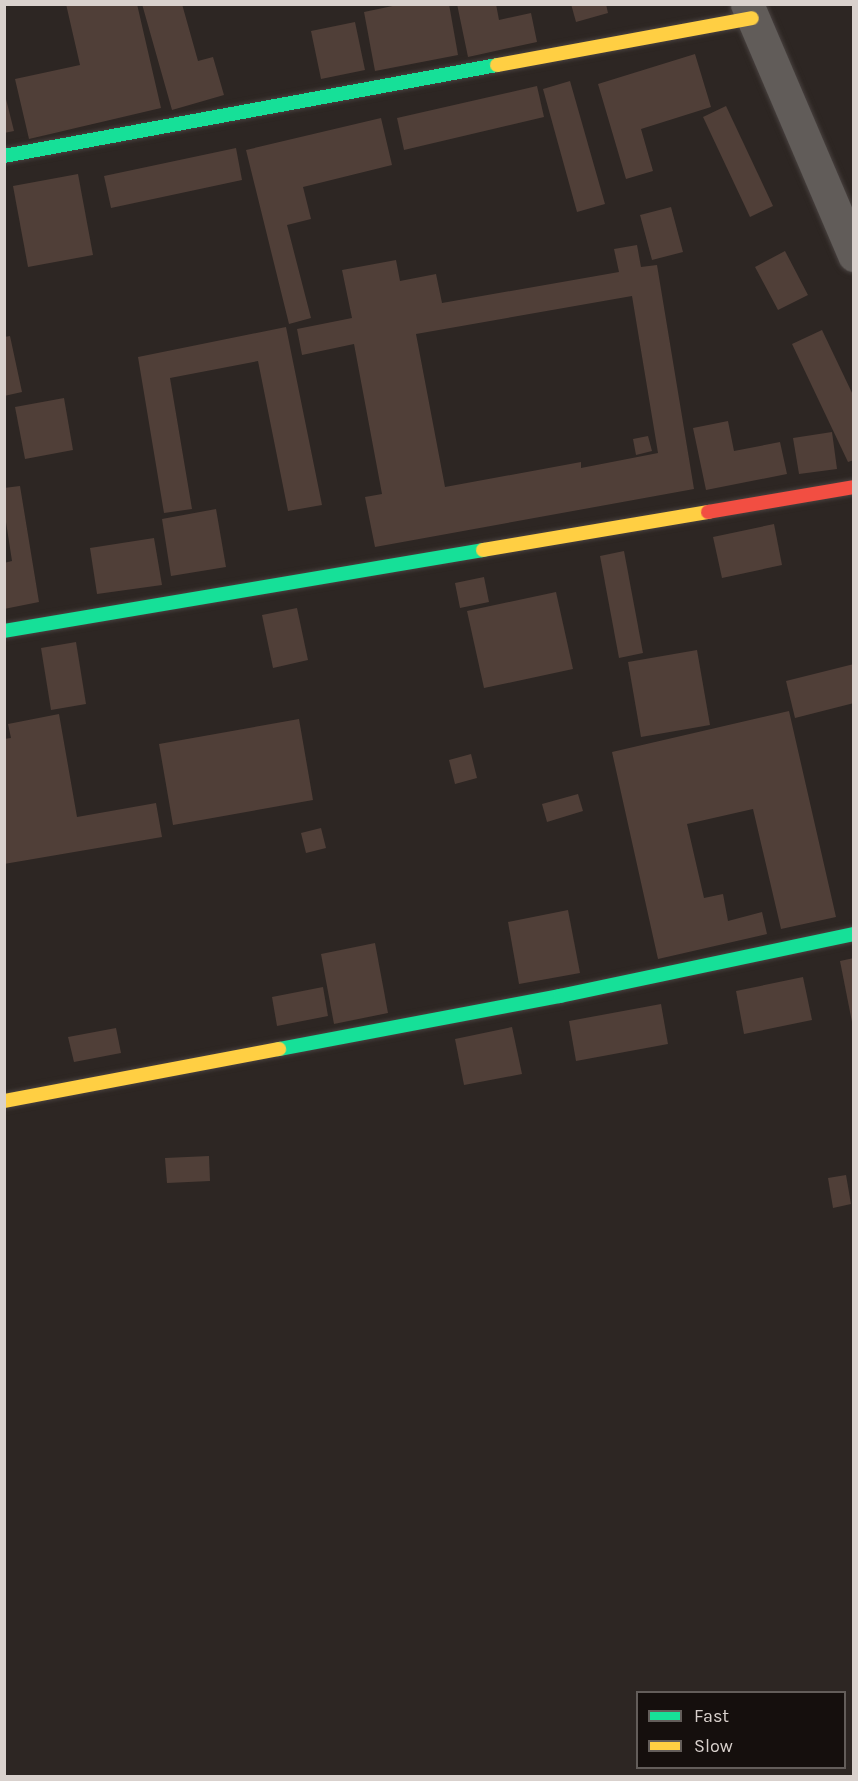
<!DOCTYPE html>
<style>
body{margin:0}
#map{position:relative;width:858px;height:1781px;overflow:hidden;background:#2d2623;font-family:Karla,sans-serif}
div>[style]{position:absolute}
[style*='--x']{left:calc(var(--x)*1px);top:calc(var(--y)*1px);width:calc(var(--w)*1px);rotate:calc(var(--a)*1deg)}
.building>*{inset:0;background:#503f38}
.roads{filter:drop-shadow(0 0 2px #48413f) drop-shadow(0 0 2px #48413f)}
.street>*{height:33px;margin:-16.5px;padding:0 16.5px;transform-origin:16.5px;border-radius:16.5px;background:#615c59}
.fast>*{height:14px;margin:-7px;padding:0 7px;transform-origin:7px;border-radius:7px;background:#16e098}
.slow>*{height:14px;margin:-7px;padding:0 7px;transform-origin:7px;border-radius:7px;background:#ffcf43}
.jam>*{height:14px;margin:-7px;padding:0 7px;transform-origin:7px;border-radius:7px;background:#f24e42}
span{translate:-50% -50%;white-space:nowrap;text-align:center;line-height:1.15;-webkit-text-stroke:5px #150f0d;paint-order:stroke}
.frame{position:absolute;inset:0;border:6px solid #d9d1cd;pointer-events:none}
.legend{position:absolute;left:636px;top:1691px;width:210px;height:78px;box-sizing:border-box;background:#150f0d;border:2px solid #635d5a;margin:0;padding:8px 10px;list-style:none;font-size:18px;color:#d9d1cd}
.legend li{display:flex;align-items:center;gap:12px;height:30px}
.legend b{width:30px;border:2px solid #635d5a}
</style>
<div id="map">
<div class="building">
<i style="clip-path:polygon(66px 4px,137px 4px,161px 108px,29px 139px,15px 79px,80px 65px)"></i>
<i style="clip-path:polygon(142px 4px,182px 4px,198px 61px,213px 57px,224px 95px,172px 110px)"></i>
<i style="clip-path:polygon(449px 4px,458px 55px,375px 71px,364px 12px,402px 4px)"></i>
<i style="clip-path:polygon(457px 4px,496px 4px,499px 20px,531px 13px,537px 42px,468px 57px)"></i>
<i style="clip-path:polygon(571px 4px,606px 4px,608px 13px,576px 22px)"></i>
<i style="clip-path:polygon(355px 22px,365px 70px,321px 79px,311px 31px)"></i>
<i style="clip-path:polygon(695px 54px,711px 107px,641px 129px,653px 171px,626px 179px,598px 84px)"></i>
<i style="clip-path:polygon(570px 81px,605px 204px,577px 212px,543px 89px)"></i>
<i style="clip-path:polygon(537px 86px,544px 117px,404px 150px,397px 118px)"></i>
<i style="clip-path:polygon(4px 91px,14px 131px,4px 133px)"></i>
<i style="clip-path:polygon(726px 106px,773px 206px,750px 217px,703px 117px)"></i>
<i style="clip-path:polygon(381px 118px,392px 165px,303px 187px,311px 219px,287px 225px,311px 318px,289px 324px,246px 150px)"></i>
<i style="clip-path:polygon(236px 148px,242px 180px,111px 208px,104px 176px)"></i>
<i style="clip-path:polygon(78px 174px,93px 255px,28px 267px,13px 186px)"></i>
<i style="clip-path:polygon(671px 207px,683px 252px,652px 260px,640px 215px)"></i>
<i style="clip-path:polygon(evenodd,637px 245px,641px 267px,657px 265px,694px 489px,375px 547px,365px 497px,382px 494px,354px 344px,302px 355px,297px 329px,352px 318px,342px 270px,396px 260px,400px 281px,436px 274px,442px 303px,619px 272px,614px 249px,637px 245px,632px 296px,658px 453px,581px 468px,581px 462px,445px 487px,416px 334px,632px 296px)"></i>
<i style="clip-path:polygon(785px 251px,808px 295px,778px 310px,755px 267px)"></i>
<i style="clip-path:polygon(286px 327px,322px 505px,288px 511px,258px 361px,170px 378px,192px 509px,164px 513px,138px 357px)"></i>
<i style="clip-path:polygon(822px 330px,854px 397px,854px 460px,848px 462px,792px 344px)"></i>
<i style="clip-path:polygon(10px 336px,22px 392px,4px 396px,4px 337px)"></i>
<i style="clip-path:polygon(64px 398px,73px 450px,25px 459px,15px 407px)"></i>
<i style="clip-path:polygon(728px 421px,734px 451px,780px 442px,787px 474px,706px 490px,693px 428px)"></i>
<i style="clip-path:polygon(832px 432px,837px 469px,799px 474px,793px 438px)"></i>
<i style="clip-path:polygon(648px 436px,652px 451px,636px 455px,633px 439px)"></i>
<i style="clip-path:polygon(20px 486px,39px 602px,4px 609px,4px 563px,12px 561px,4px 509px,4px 488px)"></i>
<i style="clip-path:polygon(216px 509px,226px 567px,171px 576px,162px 519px)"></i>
<i style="clip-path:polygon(774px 524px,782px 565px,722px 578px,713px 537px)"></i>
<i style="clip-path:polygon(154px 538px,162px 585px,97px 594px,90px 548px)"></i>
<i style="clip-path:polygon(624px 551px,643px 653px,619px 658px,600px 556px)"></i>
<i style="clip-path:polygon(484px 577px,489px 602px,460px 608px,455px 583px)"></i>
<i style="clip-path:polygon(556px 592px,573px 669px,484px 688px,467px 611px)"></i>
<i style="clip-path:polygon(297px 608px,308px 660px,273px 668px,262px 615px)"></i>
<i style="clip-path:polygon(76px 642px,86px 704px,51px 710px,41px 648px)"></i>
<i style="clip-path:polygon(697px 650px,710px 725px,641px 737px,628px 662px)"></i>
<i style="clip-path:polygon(854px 664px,854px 703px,795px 718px,786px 681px)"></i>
<i style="clip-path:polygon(789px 711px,836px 917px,781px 929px,753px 809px,687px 824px,704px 898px,723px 894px,728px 921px,762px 912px,767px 934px,658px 959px,612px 752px)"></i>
<i style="clip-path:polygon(59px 714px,77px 817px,156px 803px,162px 837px,4px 864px,4px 739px,11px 738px,8px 724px)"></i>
<i style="clip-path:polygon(299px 719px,313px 800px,173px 825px,159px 744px)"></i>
<i style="clip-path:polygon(471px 754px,477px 778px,455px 784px,449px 760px)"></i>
<i style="clip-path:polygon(578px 794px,583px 811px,547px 822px,542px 804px)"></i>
<i style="clip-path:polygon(321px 828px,326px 848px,306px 853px,301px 833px)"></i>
<i style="clip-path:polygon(568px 910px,580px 973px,519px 984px,508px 922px)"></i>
<i style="clip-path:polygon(375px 943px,388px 1013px,334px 1024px,321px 954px)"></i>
<i style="clip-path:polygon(854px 958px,854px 1022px,852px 1022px,840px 961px)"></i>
<i style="clip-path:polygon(803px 977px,812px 1020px,744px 1034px,736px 991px)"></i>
<i style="clip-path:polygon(323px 987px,328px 1016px,277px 1026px,272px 997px)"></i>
<i style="clip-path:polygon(661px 1004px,668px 1044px,576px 1061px,569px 1021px)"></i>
<i style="clip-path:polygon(512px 1027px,522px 1074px,464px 1085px,455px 1039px)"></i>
<i style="clip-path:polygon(116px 1028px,121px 1053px,74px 1062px,68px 1037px)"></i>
<i style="clip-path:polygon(209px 1156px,210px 1181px,167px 1183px,165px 1158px)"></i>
<i style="clip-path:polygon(846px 1175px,851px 1204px,833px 1208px,828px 1178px)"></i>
</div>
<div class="roads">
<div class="street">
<i style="--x:747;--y:4;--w:273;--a:66.9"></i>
</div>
<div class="fast">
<i style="--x:4;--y:156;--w:501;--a:-10.46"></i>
<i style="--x:4;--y:631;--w:486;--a:-9.6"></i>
<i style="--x:279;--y:1049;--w:286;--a:-10.7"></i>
<i style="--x:560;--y:996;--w:300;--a:-11.9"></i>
</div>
<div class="slow">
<i style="--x:497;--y:65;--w:259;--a:-10.4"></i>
<i style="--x:483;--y:550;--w:228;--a:-9.6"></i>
<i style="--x:4;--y:1101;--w:280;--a:-10.7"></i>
</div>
<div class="jam">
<i style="--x:708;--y:512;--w:148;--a:-9.7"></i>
</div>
</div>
<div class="frame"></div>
<ul class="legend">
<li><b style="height:8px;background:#16e098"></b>Fast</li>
<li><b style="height:8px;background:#ffcf43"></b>Slow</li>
</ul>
</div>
